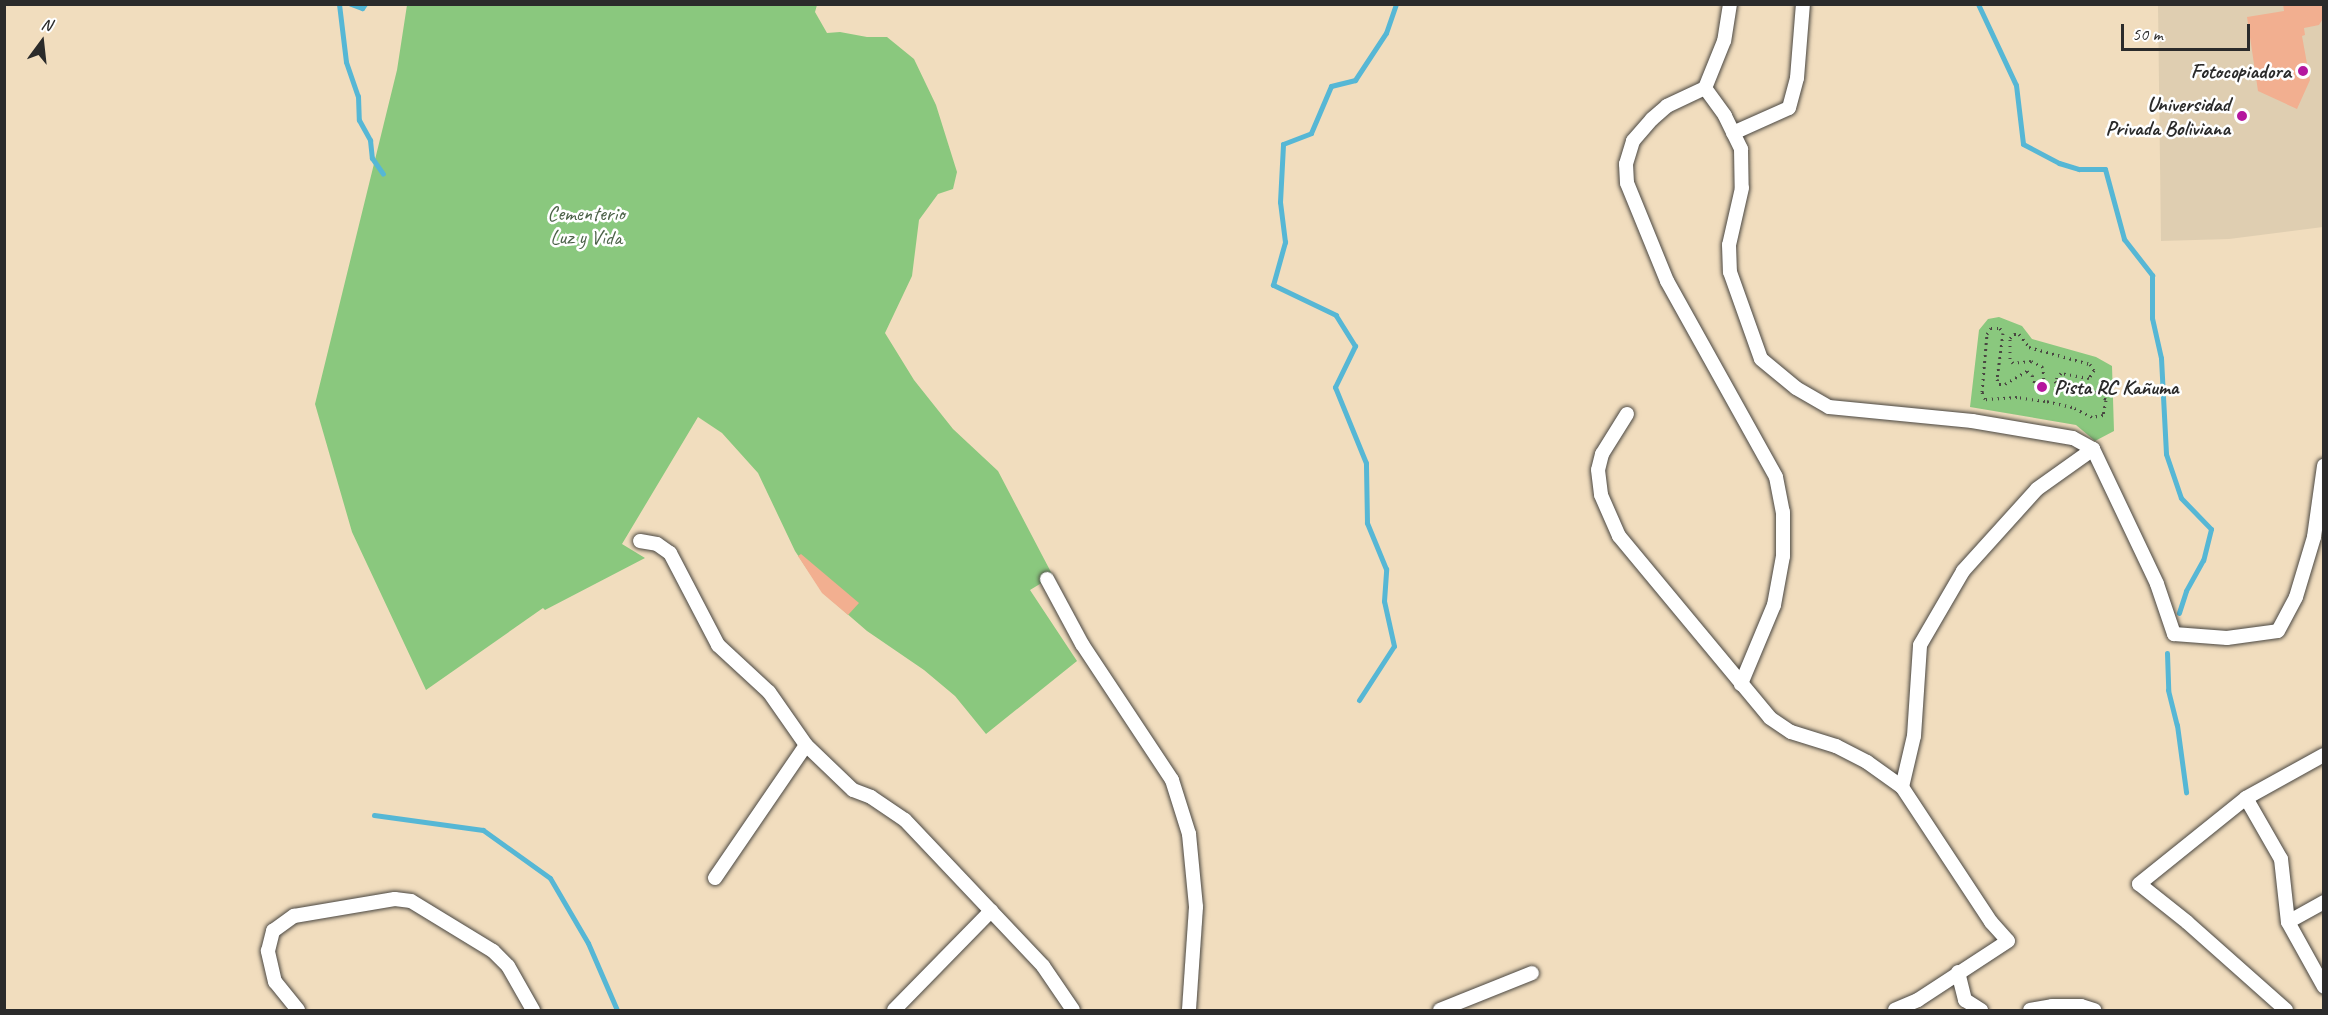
<!DOCTYPE html>
<meta charset="utf-8">
<style>
body{margin:0}
#map{position:relative;width:2328px;height:1015px;overflow:hidden;background:#f1ddbe;font-family:Caveat,sans-serif}
div>[style]{position:absolute}
[style*='--x']{left:calc(var(--x)*1px);top:calc(var(--y)*1px);width:calc(var(--w)*1px);rotate:calc(var(--a)*1deg)}
.built>*{inset:0;background:#dfceb1}
.green>*{inset:0;background:#8ac87e}
.stream>*{height:5px;margin:-2.5px;padding:0 2.5px;transform-origin:2.5px;border-radius:2.5px;background:#56b7d5}
.building>*{inset:0;background:#f2af90}
.path>*{height:3px;margin-top:-1.5px;transform-origin:0;background:repeating-linear-gradient(90deg,#494641 0 1.5px,transparent 0 6px)}
.roads{filter:drop-shadow(0 0 2px #494641) drop-shadow(0 0 2px #494641)}
.minor>*{height:14px;margin:-7px;padding:0 7px;transform-origin:7px;border-radius:7px;background:#fff}
.dots>*{width:16px;height:16px;translate:-50% -50%;box-sizing:border-box;border:3px solid #fff;border-radius:50%}
span{translate:-50% -50%;white-space:nowrap;text-align:center;line-height:1.15;-webkit-text-stroke:5px #fff;paint-order:stroke}
.poi-label{font-size:21px;color:#2b2b2b;font-weight:700}
.right{translate:-100% -50%;text-align:right}
.left{translate:0 -50%;text-align:left}
.park-label{font-size:21px;color:#4c6248}
.frame{position:absolute;inset:0;border:6px solid #2b2b2b;pointer-events:none}
.north{position:absolute;left:12px;top:12px;width:60px;height:60px;-webkit-text-stroke:4px #fff;paint-order:stroke;rotate:15deg;font-size:16px;font-weight:700;line-height:24px;text-align:center;color:#2b2b2b}
.north::after{content:'';display:block;margin:auto;width:21px;height:27px;background:#2b2b2b;clip-path:polygon(50% 0,100% 100%,50% 72%,0 100%)}
.scale{position:absolute;left:2121px;top:24px;width:129px;height:27px;box-sizing:border-box;border:3px solid #2b2b2b;border-top:0;padding-left:8px;font-size:18px;line-height:21px;white-space:nowrap;color:#2b2b2b;-webkit-text-stroke:4px #fff;paint-order:stroke}
</style>
<div id="map">
<div class="built">
<i style="clip-path:polygon(2158px 5px,2323px 5px,2323px 227px,2229px 239px,2161px 241px)"></i>
</div>
<div class="green">
<i style="clip-path:polygon(407px 5px,817px 5px,815px 12px,827px 33px,840px 32px,867px 37px,887px 37px,914px 59px,936px 105px,957px 172px,953px 189px,938px 194px,919px 220px,912px 276px,885px 333px,914px 380px,953px 429px,998px 471px,1053px 576px,1030px 590px,1077px 661px,986px 734px,955px 696px,924px 670px,867px 631px,823px 593px,795px 551px,758px 473px,722px 433px,698px 417px,622px 544px,645px 558px,545px 610px,543px 608px,426px 690px,352px 532px,315px 404px,397px 70px)"></i>
<i style="clip-path:polygon(1999px 317px,2022px 326px,2032px 339px,2096px 357px,2112px 366px,2114px 431px,2095px 441px,2076px 425px,1970px 407px,1979px 330px,1988px 319px)"></i>
</div>
<div class="stream">
<i style="--x:339;--y:4;--w:58;--a:83.1"></i>
<i style="--x:346;--y:62;--w:36;--a:71"></i>
<i style="--x:358;--y:96;--w:24;--a:88"></i>
<i style="--x:359;--y:120;--w:23;--a:61"></i>
<i style="--x:370;--y:140;--w:18;--a:84"></i>
<i style="--x:372;--y:158;--w:19;--a:55"></i>
<i style="--x:351;--y:4;--w:12;--a:20"></i>
<i style="--x:362;--y:8;--w:5;--a:-53"></i>
<i style="--x:1978;--y:4;--w:89;--a:64.9"></i>
<i style="--x:2016;--y:85;--w:59;--a:83.2"></i>
<i style="--x:2023;--y:144;--w:41;--a:27.8"></i>
<i style="--x:2059;--y:163;--w:21;--a:17"></i>
<i style="--x:2079;--y:169;--w:26;--a:0"></i>
<i style="--x:2105;--y:169;--w:73;--a:74.8"></i>
<i style="--x:2124;--y:239;--w:46;--a:52.1"></i>
<i style="--x:2152;--y:275;--w:43;--a:90"></i>
<i style="--x:2152;--y:318;--w:41;--a:77.3"></i>
<i style="--x:2161;--y:358;--w:96;--a:87"></i>
<i style="--x:2166;--y:454;--w:46;--a:71.2"></i>
<i style="--x:2181;--y:498;--w:43;--a:45.9"></i>
<i style="--x:2211;--y:529;--w:32;--a:104"></i>
<i style="--x:2203;--y:560;--w:35;--a:119"></i>
<i style="--x:2186;--y:591;--w:23;--a:108"></i>
<i style="--x:2167;--y:653;--w:37;--a:88"></i>
<i style="--x:2168;--y:690;--w:36;--a:76"></i>
<i style="--x:2177;--y:725;--w:68;--a:82.3"></i>
<i style="--x:1359;--y:700;--w:64;--a:-57.1"></i>
<i style="--x:1394;--y:646;--w:46;--a:-102.5"></i>
<i style="--x:1384;--y:601;--w:32;--a:-86"></i>
<i style="--x:1386;--y:569;--w:50;--a:-112.4"></i>
<i style="--x:1367;--y:523;--w:60;--a:-91"></i>
<i style="--x:1366;--y:463;--w:82;--a:-112.2"></i>
<i style="--x:1335;--y:387;--w:46;--a:-64"></i>
<i style="--x:1355;--y:346;--w:36;--a:-122"></i>
<i style="--x:1336;--y:315;--w:70;--a:-154.5"></i>
<i style="--x:1273;--y:285;--w:45;--a:-74.4"></i>
<i style="--x:1285;--y:242;--w:40;--a:-97.1"></i>
<i style="--x:1280;--y:202;--w:58;--a:-87"></i>
<i style="--x:1283;--y:144;--w:30;--a:-21"></i>
<i style="--x:1311;--y:133;--w:51;--a:-66.9"></i>
<i style="--x:1331;--y:86;--w:25;--a:-14"></i>
<i style="--x:1355;--y:80;--w:56;--a:-56.6"></i>
<i style="--x:1386;--y:33;--w:31;--a:-71"></i>
<i style="--x:374;--y:815;--w:110;--a:7.8"></i>
<i style="--x:483;--y:830;--w:82;--a:35.6"></i>
<i style="--x:550;--y:878;--w:75;--a:59.7"></i>
<i style="--x:588;--y:943;--w:73;--a:66.6"></i>
</div>
<div class="building">
<i style="clip-path:polygon(2283px 4px,2324px 4px,2324px 17px,2319px 25px,2304px 28px,2305px 35px,2302px 36px,2310px 80px,2297px 109px,2258px 91px,2247px 17px,2284px 11px)"></i>
<i style="clip-path:polygon(801px 554px,859px 603px,848px 615px,822px 593px,798px 556px)"></i>
</div>
<div class="path">
<i style="--x:1991;--y:328;--w:9;--a:0"></i>
<i style="--x:2000;--y:328;--w:6;--a:59"></i>
<i style="--x:2003;--y:333;--w:46;--a:97.4"></i>
<i style="--x:1997;--y:379;--w:5;--a:68"></i>
<i style="--x:1999;--y:384;--w:6;--a:0"></i>
<i style="--x:2005;--y:384;--w:26;--a:-31"></i>
<i style="--x:2027;--y:371;--w:6;--a:39"></i>
<i style="--x:2032;--y:375;--w:13;--a:72"></i>
<i style="--x:2036;--y:387;--w:4;--a:27"></i>
<i style="--x:2040;--y:389;--w:6;--a:-45"></i>
<i style="--x:2044;--y:385;--w:18;--a:-93"></i>
<i style="--x:2043;--y:367;--w:13;--a:-153"></i>
<i style="--x:2031;--y:361;--w:18;--a:174"></i>
<i style="--x:2013;--y:363;--w:5;--a:-127"></i>
<i style="--x:2010;--y:359;--w:21;--a:-90"></i>
<i style="--x:2010;--y:338;--w:6;--a:-45"></i>
<i style="--x:2014;--y:334;--w:5;--a:0"></i>
<i style="--x:2019;--y:334;--w:16;--a:52"></i>
<i style="--x:2029;--y:347;--w:63;--a:15.6"></i>
<i style="--x:2090;--y:364;--w:7;--a:56"></i>
<i style="--x:2094;--y:370;--w:9;--a:122"></i>
<i style="--x:2089;--y:378;--w:28;--a:-170"></i>
<i style="--x:2061;--y:373;--w:10;--a:127"></i>
<i style="--x:2055;--y:381;--w:7;--a:56"></i>
<i style="--x:2059;--y:387;--w:42;--a:8.1"></i>
<i style="--x:2101;--y:393;--w:9;--a:54"></i>
<i style="--x:2106;--y:400;--w:15;--a:101"></i>
<i style="--x:2103;--y:415;--w:11;--a:170"></i>
<i style="--x:2092;--y:417;--w:22;--a:-153"></i>
<i style="--x:2072;--y:407;--w:28;--a:-167"></i>
<i style="--x:2045;--y:401;--w:28;--a:-172"></i>
<i style="--x:2017;--y:397;--w:32;--a:176"></i>
<i style="--x:1985;--y:399;--w:8;--a:-113"></i>
<i style="--x:1982;--y:392;--w:58;--a:-85.1"></i>
<i style="--x:1987;--y:334;--w:7;--a:-56"></i>
</div>
<div class="roads">
<div class="minor">
<i style="--x:1730;--y:4;--w:37;--a:99"></i>
<i style="--x:1724;--y:41;--w:51;--a:112"></i>
<i style="--x:1705;--y:88;--w:42;--a:154.7"></i>
<i style="--x:1667;--y:106;--w:20;--a:139"></i>
<i style="--x:1652;--y:119;--w:29;--a:131"></i>
<i style="--x:1633;--y:141;--w:24;--a:107"></i>
<i style="--x:1626;--y:164;--w:19;--a:87"></i>
<i style="--x:1627;--y:183;--w:106;--a:67.8"></i>
<i style="--x:1667;--y:281;--w:224;--a:60.9"></i>
<i style="--x:1776;--y:477;--w:36;--a:79"></i>
<i style="--x:1783;--y:512;--w:44;--a:90"></i>
<i style="--x:1783;--y:556;--w:50;--a:100.4"></i>
<i style="--x:1774;--y:605;--w:86;--a:112.7"></i>
<i style="--x:1705;--y:88;--w:34;--a:54"></i>
<i style="--x:1725;--y:116;--w:37;--a:64"></i>
<i style="--x:1741;--y:149;--w:39;--a:89"></i>
<i style="--x:1742;--y:188;--w:58;--a:102.8"></i>
<i style="--x:1729;--y:245;--w:27;--a:88"></i>
<i style="--x:1730;--y:272;--w:92;--a:70.4"></i>
<i style="--x:1761;--y:359;--w:45;--a:39.6"></i>
<i style="--x:1796;--y:388;--w:38;--a:30"></i>
<i style="--x:1829;--y:407;--w:144;--a:5.6"></i>
<i style="--x:1972;--y:421;--w:102;--a:9.6"></i>
<i style="--x:2073;--y:438;--w:23;--a:29"></i>
<i style="--x:2093;--y:449;--w:149;--a:64.6"></i>
<i style="--x:2157;--y:584;--w:53;--a:71.2"></i>
<i style="--x:2174;--y:634;--w:53;--a:4.3"></i>
<i style="--x:2227;--y:638;--w:51;--a:-7.8"></i>
<i style="--x:2278;--y:631;--w:38;--a:-62"></i>
<i style="--x:2296;--y:597;--w:63;--a:-73.3"></i>
<i style="--x:2314;--y:537;--w:72;--a:-82"></i>
<i style="--x:1733;--y:133;--w:61;--a:-24.1"></i>
<i style="--x:1789;--y:108;--w:31;--a:-75"></i>
<i style="--x:1797;--y:78;--w:74;--a:-85.4"></i>
<i style="--x:1627;--y:414;--w:47;--a:122"></i>
<i style="--x:1602;--y:454;--w:16;--a:104"></i>
<i style="--x:1598;--y:470;--w:25;--a:83"></i>
<i style="--x:1601;--y:495;--w:45;--a:66.3"></i>
<i style="--x:1619;--y:536;--w:236;--a:50.3"></i>
<i style="--x:1770;--y:718;--w:25;--a:34"></i>
<i style="--x:1791;--y:732;--w:47;--a:17.3"></i>
<i style="--x:1836;--y:746;--w:35;--a:27"></i>
<i style="--x:1867;--y:762;--w:43;--a:35.5"></i>
<i style="--x:1902;--y:787;--w:162;--a:56.6"></i>
<i style="--x:1991;--y:922;--w:25;--a:48"></i>
<i style="--x:2008;--y:941;--w:108;--a:146.8"></i>
<i style="--x:1918;--y:1000;--w:25;--a:157"></i>
<i style="--x:640;--y:541;--w:17;--a:10"></i>
<i style="--x:657;--y:544;--w:16;--a:35"></i>
<i style="--x:670;--y:553;--w:104;--a:62.4"></i>
<i style="--x:718;--y:645;--w:69;--a:42.7"></i>
<i style="--x:769;--y:692;--w:65;--a:55.1"></i>
<i style="--x:806;--y:745;--w:65;--a:43.8"></i>
<i style="--x:853;--y:790;--w:19;--a:21"></i>
<i style="--x:871;--y:797;--w:41;--a:34.1"></i>
<i style="--x:905;--y:820;--w:201;--a:46.6"></i>
<i style="--x:1043;--y:966;--w:53;--a:55.7"></i>
<i style="--x:1047;--y:579;--w:74;--a:61.7"></i>
<i style="--x:1082;--y:644;--w:163;--a:56.5"></i>
<i style="--x:1172;--y:780;--w:57;--a:72.5"></i>
<i style="--x:1189;--y:834;--w:73;--a:84.5"></i>
<i style="--x:1196;--y:907;--w:103;--a:93.9"></i>
<i style="--x:1902;--y:787;--w:52;--a:-76.8"></i>
<i style="--x:1914;--y:736;--w:91;--a:-86.2"></i>
<i style="--x:1920;--y:645;--w:86;--a:-59.8"></i>
<i style="--x:1963;--y:571;--w:110;--a:-47.9"></i>
<i style="--x:2037;--y:489;--w:69;--a:-35.5"></i>
<i style="--x:2246;--y:798;--w:70;--a:60.2"></i>
<i style="--x:2281;--y:859;--w:63;--a:83.7"></i>
<i style="--x:2288;--y:922;--w:74;--a:61"></i>
<i style="--x:715;--y:878;--w:161;--a:-55.6"></i>
<i style="--x:2288;--y:922;--w:41;--a:-29.1"></i>
<i style="--x:1958;--y:972;--w:29;--a:76"></i>
<i style="--x:1965;--y:1000;--w:19;--a:32"></i>
<i style="--x:298;--y:1010;--w:36;--a:-129"></i>
<i style="--x:275;--y:982;--w:32;--a:-103"></i>
<i style="--x:268;--y:951;--w:21;--a:-76"></i>
<i style="--x:273;--y:931;--w:26;--a:-36"></i>
<i style="--x:294;--y:916;--w:102;--a:-9.6"></i>
<i style="--x:395;--y:899;--w:16;--a:7"></i>
<i style="--x:411;--y:901;--w:96;--a:31.4"></i>
<i style="--x:493;--y:951;--w:21;--a:45"></i>
<i style="--x:508;--y:966;--w:51;--a:60.4"></i>
<i style="--x:894;--y:1010;--w:139;--a:-45.6"></i>
<i style="--x:1440;--y:1010;--w:99;--a:-21.9"></i>
<i style="--x:2030;--y:1010;--w:22;--a:-10"></i>
<i style="--x:2052;--y:1006;--w:29;--a:0"></i>
<i style="--x:2081;--y:1006;--w:14;--a:17"></i>
<i style="--x:2286;--y:1010;--w:132;--a:-138.4"></i>
<i style="--x:2187;--y:922;--w:61;--a:-141.6"></i>
<i style="--x:2139;--y:884;--w:137;--a:-38.8"></i>
<i style="--x:2246;--y:798;--w:89;--a:-28.9"></i>
</div>
</div>
<div class="dots">
<i style="left:2303px;top:71px;background:#b5179e"></i>
<i style="left:2242px;top:116px;background:#b5179e"></i>
<i style="left:2042px;top:387px;background:#b5179e"></i>
</div>
<div class="poi-label">
<span class="right" style="left:2291px;top:71px">Fotocopiadora</span>
<span class="right" style="left:2230px;top:116px">Universidad<br>Privada Boliviana</span>
<span class="left" style="left:2054px;top:387px">Pista RC Kañuma</span>
</div>
<div class="park-label">
<span style="left:586px;top:225px">Cementerio<br>Luz y Vida</span>
</div>
<div class="frame"></div>
<div class="north">N</div>
<div class="scale">50 m</div>
</div>
